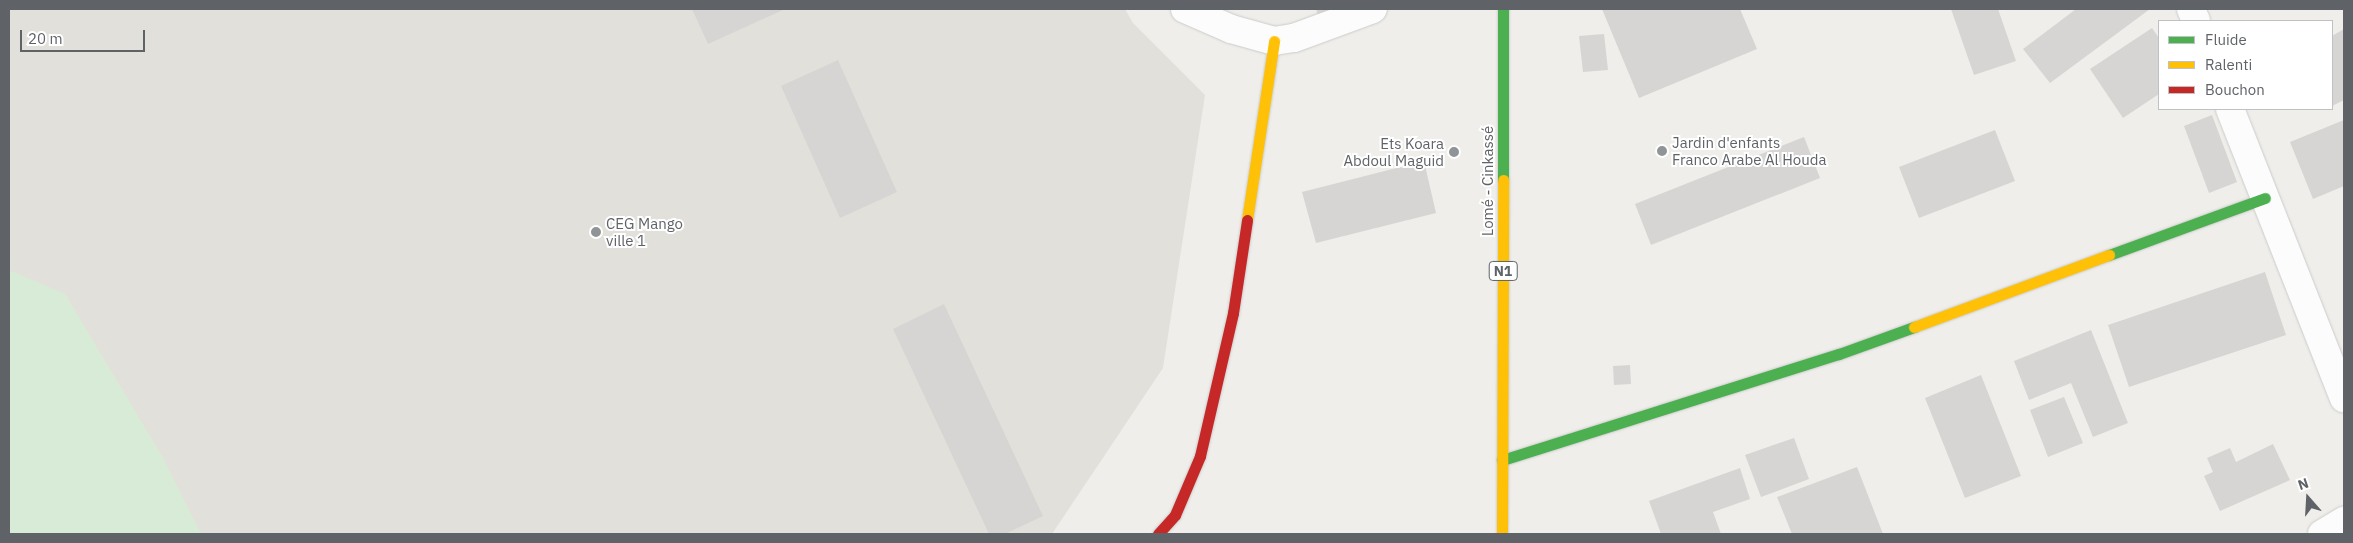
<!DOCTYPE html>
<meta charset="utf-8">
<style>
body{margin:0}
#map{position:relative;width:2353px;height:543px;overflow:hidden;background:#efeeea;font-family:"IBM Plex Sans",sans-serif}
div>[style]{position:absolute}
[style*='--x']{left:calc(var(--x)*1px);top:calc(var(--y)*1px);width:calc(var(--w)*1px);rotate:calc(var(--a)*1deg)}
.education>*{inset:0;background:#e2e0da}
.green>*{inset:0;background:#d8ebd6}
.building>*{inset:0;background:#d6d5d3}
.roads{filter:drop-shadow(0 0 1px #cbcccc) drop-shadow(0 0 1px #cbcccc)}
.street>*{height:28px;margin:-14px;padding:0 14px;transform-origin:14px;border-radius:14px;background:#fdfcfc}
.fast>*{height:11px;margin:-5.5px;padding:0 5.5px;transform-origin:5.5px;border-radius:5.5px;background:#4caf50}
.slow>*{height:11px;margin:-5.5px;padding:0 5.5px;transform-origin:5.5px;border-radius:5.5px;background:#ffc107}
.jam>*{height:11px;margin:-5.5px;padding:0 5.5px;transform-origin:5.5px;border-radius:5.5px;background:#c62828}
.dots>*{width:14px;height:14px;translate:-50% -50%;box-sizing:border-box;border:2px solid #fff;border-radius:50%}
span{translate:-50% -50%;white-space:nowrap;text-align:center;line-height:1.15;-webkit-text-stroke:4px #fff;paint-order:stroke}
.shield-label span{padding:1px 4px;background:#fff;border:1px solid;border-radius:4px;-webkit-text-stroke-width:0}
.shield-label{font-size:14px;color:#5f6368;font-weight:700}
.poi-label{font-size:15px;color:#5f6368}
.left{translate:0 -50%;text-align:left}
.right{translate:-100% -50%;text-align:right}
.street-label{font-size:15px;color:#5f6368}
.frame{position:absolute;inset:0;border:10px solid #5f6368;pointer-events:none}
.legend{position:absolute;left:2158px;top:20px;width:175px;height:90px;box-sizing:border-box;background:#fff;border:1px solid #bfc1c3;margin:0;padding:6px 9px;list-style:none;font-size:15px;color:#5f6368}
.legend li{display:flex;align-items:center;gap:10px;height:25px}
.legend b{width:25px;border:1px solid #bfc1c3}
.north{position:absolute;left:2283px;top:473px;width:50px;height:50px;-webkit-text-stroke:4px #fff;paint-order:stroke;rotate:341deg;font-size:14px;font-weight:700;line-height:20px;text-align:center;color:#5f6368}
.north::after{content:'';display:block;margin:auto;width:18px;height:22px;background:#5f6368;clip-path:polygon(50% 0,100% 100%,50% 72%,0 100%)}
.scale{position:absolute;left:20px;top:30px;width:125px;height:22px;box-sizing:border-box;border:2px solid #5f6368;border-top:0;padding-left:6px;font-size:15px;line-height:18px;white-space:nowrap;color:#5f6368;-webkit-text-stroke:4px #fff;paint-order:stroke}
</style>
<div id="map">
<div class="education">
<i style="clip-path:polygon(9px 9px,1125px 9px,1133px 23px,1205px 95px,1163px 368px,1052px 534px,9px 534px)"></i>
</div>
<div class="green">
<i style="clip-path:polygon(9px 270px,65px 294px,162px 456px,201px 534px,9px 534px)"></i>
</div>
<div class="building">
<i style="clip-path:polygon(692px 9px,785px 9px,708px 44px)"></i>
<i style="clip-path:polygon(1316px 9px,1343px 9px,1319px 18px)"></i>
<i style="clip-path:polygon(1602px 9px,1740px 9px,1757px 49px,1639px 98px)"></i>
<i style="clip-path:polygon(1951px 9px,1998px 9px,2016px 61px,1974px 75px)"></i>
<i style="clip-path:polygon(2076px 9px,2150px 9px,2050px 83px,2023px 49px)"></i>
<i style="clip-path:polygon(2152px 28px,2159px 38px,2159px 94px,2123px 118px,2090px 69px)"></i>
<i style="clip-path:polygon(2344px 29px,2344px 100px,2332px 106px,2332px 36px)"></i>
<i style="clip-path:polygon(1604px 34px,1608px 70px,1583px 72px,1579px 36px)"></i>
<i style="clip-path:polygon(838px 60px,897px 192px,840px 218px,781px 86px)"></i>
<i style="clip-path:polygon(2212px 115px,2237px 182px,2209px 193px,2184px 126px)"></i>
<i style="clip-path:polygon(2344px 120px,2344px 186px,2313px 199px,2290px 142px)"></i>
<i style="clip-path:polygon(1995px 130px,2015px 181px,1919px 218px,1899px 167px)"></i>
<i style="clip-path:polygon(1804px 137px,1820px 178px,1651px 245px,1635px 204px)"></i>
<i style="clip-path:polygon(1424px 161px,1436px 213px,1316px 243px,1302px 192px)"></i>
<i style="clip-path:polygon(2265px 272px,2286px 335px,2129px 387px,2108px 325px)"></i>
<i style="clip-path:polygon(944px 304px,1043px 516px,1005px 534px,989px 534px,893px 329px)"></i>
<i style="clip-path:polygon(2091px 330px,2128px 423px,2093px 437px,2071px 383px,2029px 400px,2014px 361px)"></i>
<i style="clip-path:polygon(1630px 365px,1631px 384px,1614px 385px,1613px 366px)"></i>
<i style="clip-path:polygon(1981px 375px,2021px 476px,1965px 498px,1925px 398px)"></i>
<i style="clip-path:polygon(2064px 397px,2083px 443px,2048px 457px,2030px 410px)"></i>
<i style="clip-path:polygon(1794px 438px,1809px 479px,1761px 497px,1745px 455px)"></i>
<i style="clip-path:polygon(2273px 444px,2290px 480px,2220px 511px,2204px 476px,2213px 472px,2207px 458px,2230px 448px,2236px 462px)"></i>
<i style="clip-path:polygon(1857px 467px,1883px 534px,1792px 534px,1777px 497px)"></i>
<i style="clip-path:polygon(1740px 468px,1750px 499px,1713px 512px,1721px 534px,1661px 534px,1649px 501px)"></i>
</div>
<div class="roads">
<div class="street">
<i style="--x:1185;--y:9;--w:50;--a:23.5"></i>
<i style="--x:1231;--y:29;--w:45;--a:15.6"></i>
<i style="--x:1274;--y:41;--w:20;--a:-9"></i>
<i style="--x:1294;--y:38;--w:84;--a:-20.2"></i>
<i style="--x:2191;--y:9;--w:13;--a:67"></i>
<i style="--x:2230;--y:109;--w:311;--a:68.5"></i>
<i style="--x:2322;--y:534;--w:26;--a:-31"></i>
</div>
<div class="fast">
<i style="--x:1503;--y:180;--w:171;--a:-90"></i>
<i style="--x:2109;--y:255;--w:166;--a:-20.1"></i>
<i style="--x:1502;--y:460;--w:353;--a:-17.5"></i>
<i style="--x:1839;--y:354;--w:80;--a:-19.8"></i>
</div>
<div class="slow">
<i style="--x:1247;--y:220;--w:181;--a:-81.4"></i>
<i style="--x:1914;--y:327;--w:208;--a:-20.3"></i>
<i style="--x:1502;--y:534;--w:354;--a:-89.8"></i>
</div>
<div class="jam">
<i style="--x:1158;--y:534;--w:25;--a:-48"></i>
<i style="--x:1175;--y:515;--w:64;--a:-67"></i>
<i style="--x:1200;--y:456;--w:147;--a:-77"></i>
<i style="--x:1233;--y:313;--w:94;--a:-81.4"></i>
</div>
</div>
<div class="dots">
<i style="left:1662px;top:151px;background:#919496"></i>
<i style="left:1454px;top:152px;background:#919496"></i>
<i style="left:596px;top:232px;background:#919496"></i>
</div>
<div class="shield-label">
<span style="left:1503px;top:271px">N1</span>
</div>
<div class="poi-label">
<span class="left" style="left:1672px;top:151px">Jardin d'enfants<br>Franco Arabe Al Houda</span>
<span class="right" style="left:1444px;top:152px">Ets Koara<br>Abdoul Maguid</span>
<span class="left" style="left:606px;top:232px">CEG Mango<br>ville 1</span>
</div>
<div class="street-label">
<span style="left:1488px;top:181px;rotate:-90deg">Lomé - Cinkassé</span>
</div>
<div class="frame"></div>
<ul class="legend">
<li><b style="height:6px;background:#4caf50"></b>Fluide</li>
<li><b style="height:6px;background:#ffc107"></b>Ralenti</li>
<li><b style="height:6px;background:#c62828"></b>Bouchon</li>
</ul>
<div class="north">N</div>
<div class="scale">20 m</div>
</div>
